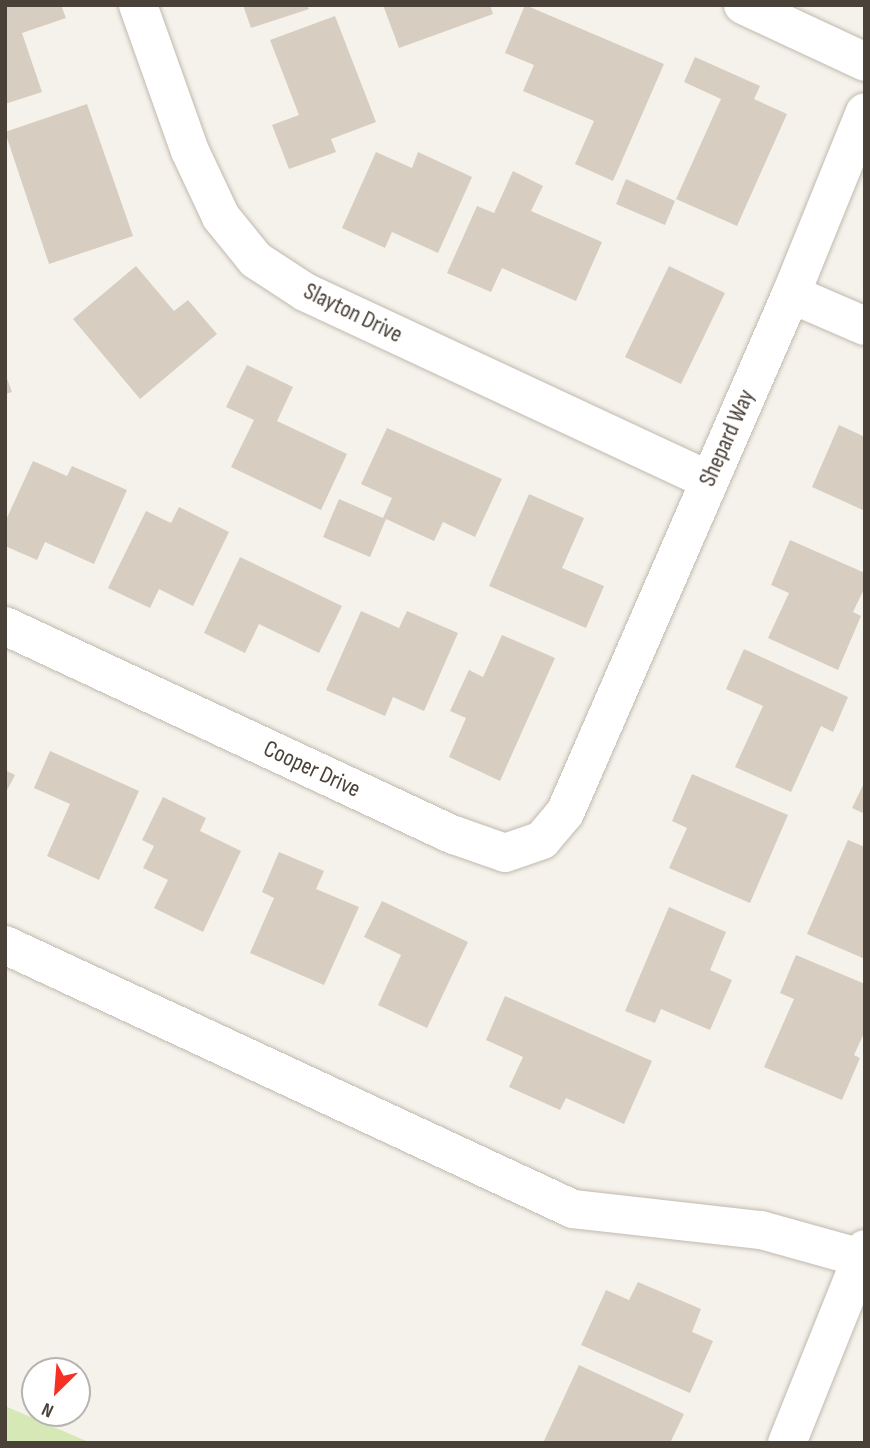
<!DOCTYPE html>
<style>
body{margin:0}
#map{position:relative;width:870px;height:1448px;overflow:hidden;background:#f5f2ec;font-family:"Sofia Sans Condensed",sans-serif}
div>[style]{position:absolute}
[style*='--x']{left:calc(var(--x)*1px);top:calc(var(--y)*1px);width:calc(var(--w)*1px);rotate:calc(var(--a)*1deg)}
.green>*{inset:0;background:#d6e8b6}
.building>*{inset:0;background:#d7cdc1}
.roads{filter:drop-shadow(0 0 2px #c1b9ae) drop-shadow(0 0 2px #c1b9ae)}
.minor>*{height:38px;margin:-19px;padding:0 19px;transform-origin:19px;border-radius:19px;background:#fff}
span{translate:-50% -50%;white-space:nowrap;text-align:center;line-height:1.15;-webkit-text-stroke:5px #fff;paint-order:stroke}
.street-label{font-size:24px;color:#4a4239}
.frame{position:absolute;inset:0;border:7px solid #4a4239;pointer-events:none}
.north{position:absolute;left:21px;top:1357px;width:70px;height:70px;box-sizing:border-box;background:#fff;border:2px solid #b7b3b0;border-radius:50%;rotate:205deg;font-size:19px;font-weight:700;line-height:28px;text-align:center;color:#4a4239}
.north::after{content:'';display:block;margin:auto;width:24px;height:32px;background:#f63022;clip-path:polygon(50% 0,100% 100%,50% 72%,0 100%)}
</style>
<div id="map">
<div class="green">
<i style="clip-path:polygon(5px 1406px,91px 1443px,5px 1443px)"></i>
</div>
<div class="building">
<i style="clip-path:polygon(5px 5px,61px 5px,66px 18px,22px 33px,42px 92px,5px 104px)"></i>
<i style="clip-path:polygon(243px 5px,307px 5px,309px 9px,251px 28px)"></i>
<i style="clip-path:polygon(383px 5px,490px 5px,493px 14px,399px 48px)"></i>
<i style="clip-path:polygon(525px 5px,664px 64px,613px 181px,575px 164px,594px 121px,523px 91px,534px 65px,505px 53px)"></i>
<i style="clip-path:polygon(335px 16px,376px 122px,331px 139px,336px 152px,289px 169px,272px 125px,299px 115px,270px 40px)"></i>
<i style="clip-path:polygon(695px 57px,760px 86px,754px 99px,787px 114px,737px 226px,676px 199px,721px 99px,684px 82px)"></i>
<i style="clip-path:polygon(87px 104px,133px 236px,49px 264px,5px 132px)"></i>
<i style="clip-path:polygon(376px 152px,412px 168px,418px 152px,472px 177px,438px 253px,392px 232px,385px 248px,342px 228px)"></i>
<i style="clip-path:polygon(513px 171px,543px 186px,531px 211px,602px 242px,576px 301px,502px 268px,491px 292px,447px 273px,477px 206px,494px 213px)"></i>
<i style="clip-path:polygon(626px 179px,675px 201px,665px 225px,616px 204px)"></i>
<i style="clip-path:polygon(136px 266px,174px 311px,188px 300px,217px 334px,140px 399px,73px 319px)"></i>
<i style="clip-path:polygon(669px 266px,725px 293px,681px 384px,625px 357px)"></i>
<i style="clip-path:polygon(247px 365px,293px 387px,277px 421px,347px 454px,321px 510px,231px 467px,254px 420px,226px 407px)"></i>
<i style="clip-path:polygon(5px 373px,12px 392px,5px 394px)"></i>
<i style="clip-path:polygon(839px 425px,865px 437px,865px 511px,812px 487px)"></i>
<i style="clip-path:polygon(387px 428px,502px 479px,475px 537px,443px 522px,434px 541px,386px 519px,370px 557px,323px 537px,339px 499px,383px 518px,392px 498px,361px 484px)"></i>
<i style="clip-path:polygon(33px 461px,67px 476px,72px 466px,127px 490px,94px 564px,45px 542px,37px 560px,5px 546px,5px 522px)"></i>
<i style="clip-path:polygon(529px 494px,584px 518px,562px 568px,604px 586px,586px 628px,489px 586px)"></i>
<i style="clip-path:polygon(179px 507px,229px 532px,193px 606px,159px 589px,150px 608px,108px 588px,146px 511px,171px 523px)"></i>
<i style="clip-path:polygon(790px 540px,865px 573px,865px 587px,853px 612px,861px 616px,838px 670px,768px 638px,789px 593px,771px 585px)"></i>
<i style="clip-path:polygon(240px 557px,342px 606px,319px 653px,259px 624px,245px 653px,204px 633px)"></i>
<i style="clip-path:polygon(361px 611px,399px 628px,407px 611px,458px 633px,424px 711px,393px 697px,385px 716px,326px 690px)"></i>
<i style="clip-path:polygon(502px 635px,555px 658px,500px 781px,449px 757px,466px 718px,450px 711px,469px 670px,483px 677px)"></i>
<i style="clip-path:polygon(744px 649px,848px 697px,833px 732px,821px 726px,791px 792px,735px 767px,763px 706px,726px 689px)"></i>
<i style="clip-path:polygon(50px 751px,139px 791px,99px 880px,47px 856px,70px 804px,34px 788px)"></i>
<i style="clip-path:polygon(5px 770px,15px 775px,5px 794px)"></i>
<i style="clip-path:polygon(692px 774px,788px 815px,750px 903px,669px 868px,687px 828px,672px 821px)"></i>
<i style="clip-path:polygon(865px 781px,865px 814px,852px 808px)"></i>
<i style="clip-path:polygon(163px 797px,206px 818px,200px 831px,241px 851px,203px 932px,154px 908px,168px 880px,143px 868px,154px 846px,142px 840px)"></i>
<i style="clip-path:polygon(848px 840px,865px 847px,865px 959px,807px 934px)"></i>
<i style="clip-path:polygon(279px 852px,324px 871px,316px 889px,359px 907px,324px 985px,250px 953px,274px 898px,262px 892px)"></i>
<i style="clip-path:polygon(382px 901px,468px 942px,427px 1028px,378px 1005px,401px 955px,364px 937px)"></i>
<i style="clip-path:polygon(669px 907px,726px 932px,710px 970px,732px 980px,710px 1030px,661px 1009px,655px 1023px,625px 1011px)"></i>
<i style="clip-path:polygon(796px 955px,865px 984px,865px 1031px,854px 1055px,860px 1058px,842px 1100px,764px 1067px,794px 999px,780px 993px)"></i>
<i style="clip-path:polygon(505px 996px,652px 1061px,624px 1124px,566px 1098px,560px 1110px,509px 1087px,523px 1057px,486px 1040px)"></i>
<i style="clip-path:polygon(638px 1282px,701px 1309px,692px 1332px,713px 1341px,690px 1393px,581px 1345px,606px 1290px,629px 1300px)"></i>
<i style="clip-path:polygon(579px 1365px,684px 1414px,670px 1443px,543px 1443px)"></i>
</div>
<div class="roads">
<div class="minor">
<i style="--x:138;--y:5;--w:155;--a:70.4"></i>
<i style="--x:190;--y:151;--w:73;--a:64.8"></i>
<i style="--x:221;--y:217;--w:55;--a:50.9"></i>
<i style="--x:256;--y:260;--w:59;--a:33.1"></i>
<i style="--x:305;--y:292;--w:446;--a:25"></i>
<i style="--x:743;--y:5;--w:135;--a:25"></i>
<i style="--x:791;--y:294;--w:81;--a:23.4"></i>
<i style="--x:5;--y:626;--w:495;--a:25"></i>
<i style="--x:454;--y:835;--w:54;--a:19.4"></i>
<i style="--x:505;--y:853;--w:39;--a:-19"></i>
<i style="--x:542;--y:840;--w:35;--a:-50"></i>
<i style="--x:565;--y:813;--w:566;--a:-66.47"></i>
<i style="--x:791;--y:294;--w:196;--a:-67.9"></i>
<i style="--x:5;--y:945;--w:626;--a:24.93"></i>
<i style="--x:573;--y:1209;--w:189;--a:6.4"></i>
<i style="--x:761;--y:1230;--w:108;--a:15.6"></i>
<i style="--x:787;--y:1443;--w:209;--a:-68.1"></i>
</div>
</div>
<div class="street-label">
<span style="left:353px;top:313px;rotate:26deg">Slayton Drive</span>
<span style="left:727px;top:438px;rotate:-66deg">Shepard Way</span>
<span style="left:312px;top:769px;rotate:25deg">Cooper Drive</span>
</div>
<div class="frame"></div>
<div class="north">N</div>
</div>
